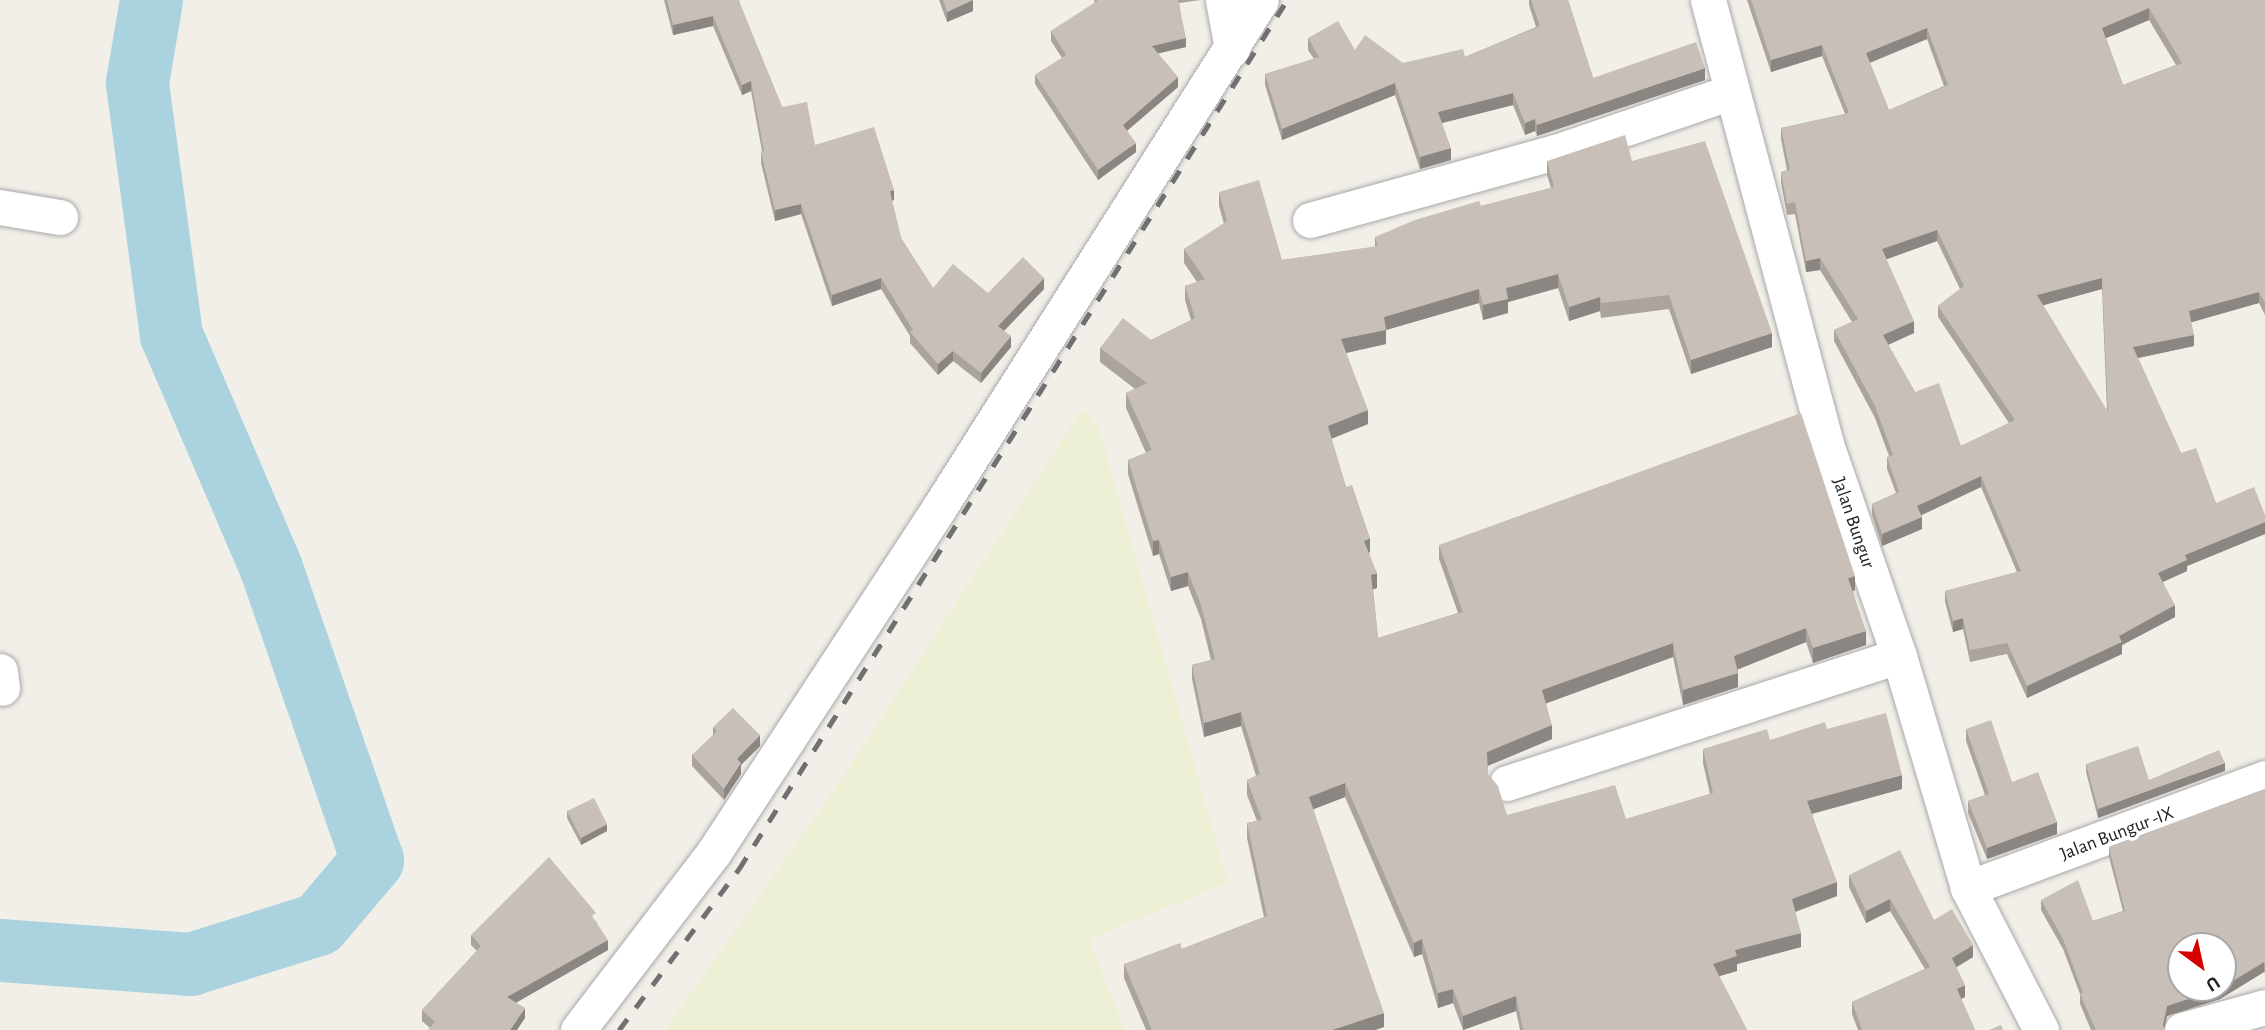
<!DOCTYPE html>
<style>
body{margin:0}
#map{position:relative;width:2265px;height:1030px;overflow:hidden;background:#f2efe9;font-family:"Alegreya Sans",sans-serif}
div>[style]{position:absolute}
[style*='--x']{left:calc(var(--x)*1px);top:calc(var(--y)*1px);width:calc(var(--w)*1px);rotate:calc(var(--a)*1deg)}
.farmland>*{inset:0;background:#eef0d5}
.river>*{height:63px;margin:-31.5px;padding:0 31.5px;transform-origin:31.5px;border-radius:31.5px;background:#aad3df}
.roads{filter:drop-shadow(0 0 2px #a9a9a9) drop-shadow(0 0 2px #a9a9a9)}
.minor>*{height:35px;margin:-17.5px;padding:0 17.5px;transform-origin:17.5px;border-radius:17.5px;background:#fff}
.rail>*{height:5px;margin-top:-2.5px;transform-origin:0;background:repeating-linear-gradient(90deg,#707070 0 14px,transparent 0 28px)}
.wall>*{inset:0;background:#aba49e}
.shaded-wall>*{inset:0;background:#8b8681}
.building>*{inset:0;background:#c7bfb8}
span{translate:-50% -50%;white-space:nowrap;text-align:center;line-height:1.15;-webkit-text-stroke:7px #fff;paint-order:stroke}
.street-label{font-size:19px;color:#222}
.north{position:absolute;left:2167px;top:932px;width:70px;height:70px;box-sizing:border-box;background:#fff;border:2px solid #a7a7a7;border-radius:50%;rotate:147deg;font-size:19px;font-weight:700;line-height:28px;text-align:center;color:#222}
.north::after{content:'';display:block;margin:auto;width:24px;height:32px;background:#d40000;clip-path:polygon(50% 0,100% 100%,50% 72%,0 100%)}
</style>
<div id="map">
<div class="farmland">
<i style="clip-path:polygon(1083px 408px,1098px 425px,1228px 883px,1089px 939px,1125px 1030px,665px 1030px,839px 783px)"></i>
</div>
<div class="river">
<i style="--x:0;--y:950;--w:191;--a:4.2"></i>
<i style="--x:190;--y:964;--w:134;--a:-17.4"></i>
<i style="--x:318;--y:924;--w:84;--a:-49.8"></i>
<i style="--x:372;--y:860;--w:309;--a:-109.1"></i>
<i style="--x:271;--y:568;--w:254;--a:-113.2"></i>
<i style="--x:171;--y:335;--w:255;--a:-97.7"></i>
<i style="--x:137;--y:82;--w:83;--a:-80.3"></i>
</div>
<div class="roads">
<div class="minor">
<i style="--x:1223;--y:0;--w:50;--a:79.6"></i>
<i style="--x:1708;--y:0;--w:459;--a:75.1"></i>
<i style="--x:1826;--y:444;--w:224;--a:71"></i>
<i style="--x:1899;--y:656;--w:242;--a:73.4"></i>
<i style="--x:1968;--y:888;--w:160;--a:62.8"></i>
<i style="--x:0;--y:207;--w:61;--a:9.5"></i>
<i style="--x:1310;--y:220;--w:255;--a:-15.5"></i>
<i style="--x:1556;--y:152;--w:185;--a:-18.9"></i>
<i style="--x:0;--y:671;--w:17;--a:83"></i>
<i style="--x:1507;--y:783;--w:412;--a:-18"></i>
<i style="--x:1968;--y:888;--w:317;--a:-20.3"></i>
<i style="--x:578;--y:1030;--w:224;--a:-52.6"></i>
<i style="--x:714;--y:852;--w:411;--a:-56.8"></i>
<i style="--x:939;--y:508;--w:601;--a:-57.63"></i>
<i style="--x:2182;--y:1030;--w:86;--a:-15.5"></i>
</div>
</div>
<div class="rail">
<i style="--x:619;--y:1030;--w:201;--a:-53.3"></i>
<i style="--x:739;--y:869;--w:1027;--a:-57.76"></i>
</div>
<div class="wall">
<i style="clip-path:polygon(664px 0,739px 0,740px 4px,782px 107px,815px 145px,894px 200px,892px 201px,901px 238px,933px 288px,988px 293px,1044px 289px,1004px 331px,1011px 347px,981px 383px,953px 361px,938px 375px,910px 343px,910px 336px,881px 289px,832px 306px,801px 214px,775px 221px,761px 163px,761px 152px,762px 151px,751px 91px,742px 95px,713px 26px,673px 35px)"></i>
<i style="clip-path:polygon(939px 0,973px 0,973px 11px,947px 22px)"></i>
<i style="clip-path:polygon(1094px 0,1201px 0,1179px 3px,1186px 47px,1158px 53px,1178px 87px,1127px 131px,1136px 152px,1098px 180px,1035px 84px,1035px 75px,1062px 58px,1051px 41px,1051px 31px,1095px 3px)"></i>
<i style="clip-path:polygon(1529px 0,1568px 0,1593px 78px,1705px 80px,1537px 136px,1535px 131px,1525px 135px,1513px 105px,1442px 123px,1451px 160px,1420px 169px,1395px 95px,1282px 140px,1265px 85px,1265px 74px,1314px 59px,1308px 50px,1308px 38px,1403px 63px,1465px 57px,1536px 27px,1529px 5px)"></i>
<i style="clip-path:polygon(evenodd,1747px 0,2265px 0,2265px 315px,2259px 303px,2191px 322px,2194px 346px,2138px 358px,2181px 453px,2216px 503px,2265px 515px,2265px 534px,2187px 566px,2187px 571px,2163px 582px,2175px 617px,2122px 645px,2122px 654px,2027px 698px,2007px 654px,1970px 662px,1963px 629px,1953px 632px,1945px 602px,1945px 591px,2017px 572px,1981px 487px,1922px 515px,1922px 529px,1882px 546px,1872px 515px,1872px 504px,1896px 493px,1887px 469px,1887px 457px,1889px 456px,1875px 418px,1834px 341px,1834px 330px,1852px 322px,1820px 270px,1806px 272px,1795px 214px,1787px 215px,1781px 183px,1781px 172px,1787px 170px,1781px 139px,1781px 128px,1845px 114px,1822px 56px,1771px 72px,1747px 0,2149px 20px,2176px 65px,2123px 85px,2106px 38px,2149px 20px,1747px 0,1927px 39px,1944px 86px,1889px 110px,1870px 63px,1927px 39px,1747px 0,1937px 241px,1960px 289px,1938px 306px,1938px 317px,2009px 423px,1961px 446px,1915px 392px,1888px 345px,1914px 333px,1886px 259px,1937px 241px,1747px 0,2102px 289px,2107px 411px,2043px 305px,2102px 289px)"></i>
<i style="clip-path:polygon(1547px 161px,1632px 161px,1772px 347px,1691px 374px,1669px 309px,1601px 318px,1600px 311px,1569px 321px,1558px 288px,1508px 302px,1508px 313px,1483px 320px,1479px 303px,1386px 330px,1386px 344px,1346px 353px,1368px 424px,1331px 439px,1346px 487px,1370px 552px,1369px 553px,1377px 588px,1373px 589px,1378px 638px,1458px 613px,1439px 559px,1439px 545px,1855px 590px,1853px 591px,1866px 645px,1813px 663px,1806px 642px,1738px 669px,1738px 687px,1683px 705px,1673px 657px,1546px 703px,1552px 739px,1488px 766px,1488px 774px,1507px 815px,1626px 819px,1710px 794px,1703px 763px,1703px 749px,1770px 740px,1827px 729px,1902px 789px,1812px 814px,1837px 896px,1795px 912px,1801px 947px,1737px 964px,1737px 971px,1719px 976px,1747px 1030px,1520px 1030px,1516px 1011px,1463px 1030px,1453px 1003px,1438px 1008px,1422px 954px,1414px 957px,1345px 797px,1313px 809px,1384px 1027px,1375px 1030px,1146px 1030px,1124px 978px,1124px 964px,1182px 949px,1264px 917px,1247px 838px,1247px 823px,1257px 821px,1247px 795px,1247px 780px,1256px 776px,1241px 726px,1204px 737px,1192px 679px,1192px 665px,1211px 660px,1201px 619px,1188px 586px,1171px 591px,1159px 554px,1153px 556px,1128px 474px,1128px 460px,1146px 453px,1126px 408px,1126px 393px,1135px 389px,1100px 362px,1100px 348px,1151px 340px,1191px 320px,1185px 300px,1185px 286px,1197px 282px,1184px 263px,1184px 249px,1224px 224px,1219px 206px,1219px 192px,1282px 260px,1375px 247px,1375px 237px,1481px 206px,1551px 188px,1547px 175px)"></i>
<i style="clip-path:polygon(713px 727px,760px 746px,741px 765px,741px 774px,724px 800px,692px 766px,692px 755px,713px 736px)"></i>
<i style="clip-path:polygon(1966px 729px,2012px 782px,2057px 834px,1987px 859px,1968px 813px,1968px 801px,1985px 795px,1966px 741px)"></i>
<i style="clip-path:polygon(2086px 764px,2149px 780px,2225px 771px,2098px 818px,2086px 772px)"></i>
<i style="clip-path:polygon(2265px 789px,2265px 973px,2264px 972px,2220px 999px,2167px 1016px,2164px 1028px,2165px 1030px,2091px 1030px,2080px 1004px,2080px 994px,2063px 949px,2041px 910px,2041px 900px,2093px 921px,2123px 911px,2109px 857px,2109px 847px)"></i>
<i style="clip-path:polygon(567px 811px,607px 831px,581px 845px,567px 818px)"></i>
<i style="clip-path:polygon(1849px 875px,1934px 920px,1973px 957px,1956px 967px,1965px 997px,1961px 999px,1975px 1030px,1858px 1030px,1852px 1014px,1852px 1002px,1925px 969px,1890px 911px,1866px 923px,1849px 887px)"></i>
<i style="clip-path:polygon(596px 921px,608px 950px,516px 1002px,525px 1018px,430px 1028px,422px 1021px,422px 1010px,477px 951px,471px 945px,471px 935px)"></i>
</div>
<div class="shaded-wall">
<i style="clip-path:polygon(973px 0,973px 11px,947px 22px,947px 12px)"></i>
<i style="clip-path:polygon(2149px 8px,2149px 20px,2102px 40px,2102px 28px)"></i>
<i style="clip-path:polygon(713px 16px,713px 26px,673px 35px,673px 25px)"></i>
<i style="clip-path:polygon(1927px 28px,1927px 39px,1866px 64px,1866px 53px)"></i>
<i style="clip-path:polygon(1186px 38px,1186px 47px,1152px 55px,1152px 46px)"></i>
<i style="clip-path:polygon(1822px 45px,1822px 56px,1771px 72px,1771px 60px)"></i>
<i style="clip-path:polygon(1705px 68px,1705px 80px,1537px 136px,1537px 125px)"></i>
<i style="clip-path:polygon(1178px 77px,1178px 87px,1123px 134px,1123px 125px)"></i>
<i style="clip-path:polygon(751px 81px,751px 91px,742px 95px,742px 85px)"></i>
<i style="clip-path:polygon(1395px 83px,1395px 95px,1282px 140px,1282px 129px)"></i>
<i style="clip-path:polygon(1513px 93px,1513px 105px,1438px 124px,1438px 112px)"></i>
<i style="clip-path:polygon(1535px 119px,1535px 131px,1525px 135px,1525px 123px)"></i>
<i style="clip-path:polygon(1136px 143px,1136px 152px,1098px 180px,1098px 170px)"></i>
<i style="clip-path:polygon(1451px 148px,1451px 160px,1420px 169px,1420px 157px)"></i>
<i style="clip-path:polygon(894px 190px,894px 200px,890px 201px,890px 191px)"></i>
<i style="clip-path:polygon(801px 204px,801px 214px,775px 221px,775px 210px)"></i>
<i style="clip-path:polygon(1937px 230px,1937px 241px,1882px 261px,1882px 249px)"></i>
<i style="clip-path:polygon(1820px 258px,1820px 270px,1806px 272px,1806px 261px)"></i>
<i style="clip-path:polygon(1558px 274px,1558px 288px,1508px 302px,1508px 313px,1483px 320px,1483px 305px,1506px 288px)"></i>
<i style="clip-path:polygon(881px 278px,881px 289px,832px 306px,832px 295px)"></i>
<i style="clip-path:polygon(1044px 278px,1044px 289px,998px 337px,998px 326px)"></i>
<i style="clip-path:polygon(2102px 278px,2102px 289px,2037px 307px,2037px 295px)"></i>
<i style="clip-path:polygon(1479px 289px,1479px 303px,1386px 330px,1386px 344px,1341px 354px,1341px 339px,1384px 317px)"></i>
<i style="clip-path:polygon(2259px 292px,2259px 303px,2189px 323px,2189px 311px)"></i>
<i style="clip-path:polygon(1600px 297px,1600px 311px,1569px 321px,1569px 307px)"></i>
<i style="clip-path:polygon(1914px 321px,1914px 333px,1883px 347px,1883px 335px)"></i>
<i style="clip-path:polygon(1772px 333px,1772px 347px,1691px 374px,1691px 360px)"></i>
<i style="clip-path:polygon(2194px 335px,2194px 346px,2133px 359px,2133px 347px)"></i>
<i style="clip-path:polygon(1011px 336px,1011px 347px,981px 383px,981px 373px)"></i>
<i style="clip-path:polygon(953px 351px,953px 361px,938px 375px,938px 364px)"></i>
<i style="clip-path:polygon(1368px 410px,1368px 424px,1328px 440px,1328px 426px)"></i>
<i style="clip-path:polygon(1981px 476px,1981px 487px,1917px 517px,1917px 506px)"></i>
<i style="clip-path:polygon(1922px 517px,1922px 529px,1882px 546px,1882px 534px)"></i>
<i style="clip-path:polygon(2265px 522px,2265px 534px,2187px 566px,2187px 571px,2158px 584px,2158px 573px,2185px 555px)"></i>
<i style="clip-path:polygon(1370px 538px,1370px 552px,1364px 555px,1364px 541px)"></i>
<i style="clip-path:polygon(1159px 540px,1159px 554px,1153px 556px,1153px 541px)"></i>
<i style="clip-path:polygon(1188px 572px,1188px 586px,1171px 591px,1171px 577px)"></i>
<i style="clip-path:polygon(1377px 573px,1377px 588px,1371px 590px,1371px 575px)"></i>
<i style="clip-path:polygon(1855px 576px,1855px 590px,1848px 593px,1848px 578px)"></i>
<i style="clip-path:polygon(2175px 605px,2175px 617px,2122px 645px,2122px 654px,2027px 698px,2027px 686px)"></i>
<i style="clip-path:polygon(1963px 618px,1963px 629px,1953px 632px,1953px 621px)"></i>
<i style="clip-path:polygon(1806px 628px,1806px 642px,1734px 671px,1734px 656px)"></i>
<i style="clip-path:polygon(1866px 631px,1866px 645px,1813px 663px,1813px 648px)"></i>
<i style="clip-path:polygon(1673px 643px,1673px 657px,1542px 705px,1542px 690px)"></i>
<i style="clip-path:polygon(1738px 673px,1738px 687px,1683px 705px,1683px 690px)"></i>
<i style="clip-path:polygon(1241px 712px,1241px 726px,1204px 737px,1204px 723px)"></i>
<i style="clip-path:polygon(1552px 725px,1552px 739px,1487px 766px,1487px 752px)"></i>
<i style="clip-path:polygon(760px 735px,760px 746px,741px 765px,741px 774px,724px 800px,724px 789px,737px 759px)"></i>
<i style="clip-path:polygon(2225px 763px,2225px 771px,2098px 818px,2098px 809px)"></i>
<i style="clip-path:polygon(1902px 775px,1902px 789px,1807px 815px,1807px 801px)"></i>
<i style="clip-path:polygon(1345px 783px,1345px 797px,1309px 811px,1309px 797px)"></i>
<i style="clip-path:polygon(2057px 822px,2057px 834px,1987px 859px,1987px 848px)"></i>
<i style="clip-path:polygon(607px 824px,607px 831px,581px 845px,581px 838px)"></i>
<i style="clip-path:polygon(1837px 882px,1837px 896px,1792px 913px,1792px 899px)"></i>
<i style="clip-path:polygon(1890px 899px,1890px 911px,1866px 923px,1866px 911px)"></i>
<i style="clip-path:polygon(1801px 933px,1801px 947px,1737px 964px,1737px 971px,1713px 978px,1713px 964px,1735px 950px)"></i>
<i style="clip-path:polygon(1422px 939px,1422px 954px,1414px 957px,1414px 943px)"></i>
<i style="clip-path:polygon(608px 940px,608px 950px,507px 1008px,507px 997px)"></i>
<i style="clip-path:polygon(1973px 945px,1973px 957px,1952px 970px,1952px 958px)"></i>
<i style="clip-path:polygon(2264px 962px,2264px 972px,2220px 999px,2167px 1016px,2164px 1030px,2163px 1025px,2167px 1006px,2223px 988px,2223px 987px)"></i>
<i style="clip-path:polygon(1965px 985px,1965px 997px,1957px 1001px,1957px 989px)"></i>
<i style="clip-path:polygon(1453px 989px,1453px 1003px,1438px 1008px,1438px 993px)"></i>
<i style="clip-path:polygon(1516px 996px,1516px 1011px,1463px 1030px,1463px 1016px)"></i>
<i style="clip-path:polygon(525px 1008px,525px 1018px,517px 1030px,510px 1030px)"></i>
<i style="clip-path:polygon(1384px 1013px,1384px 1027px,1375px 1030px,1332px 1030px)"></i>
</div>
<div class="building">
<i style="clip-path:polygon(667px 0,739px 0,740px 4px,782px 107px,807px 102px,815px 145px,874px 127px,894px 190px,890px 191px,901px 238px,933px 288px,953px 264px,988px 293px,1023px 257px,1044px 278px,998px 326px,1011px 336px,981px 373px,953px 351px,938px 364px,910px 332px,913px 330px,881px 278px,832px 295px,801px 204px,775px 210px,761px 152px,764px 151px,751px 81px,742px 85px,713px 16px,673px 25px)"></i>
<i style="clip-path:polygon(943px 0,973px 0,947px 12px)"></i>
<i style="clip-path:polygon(1097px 0,1178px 0,1186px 38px,1152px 46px,1178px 77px,1123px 125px,1136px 143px,1098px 170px,1035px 75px,1066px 55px,1051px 31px,1097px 1px)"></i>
<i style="clip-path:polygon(1531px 0,1568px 0,1593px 78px,1696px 42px,1705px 68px,1537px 125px,1535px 119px,1525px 123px,1513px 93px,1438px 112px,1451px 148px,1420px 157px,1395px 83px,1282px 129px,1265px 74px,1319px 57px,1308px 38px,1338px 21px,1355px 50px,1365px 35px,1403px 63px,1463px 49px,1465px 57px,1540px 26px)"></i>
<i style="clip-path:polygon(evenodd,1751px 0,2265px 0,2265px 303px,2259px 292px,2189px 311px,2194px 335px,2133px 347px,2181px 453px,2196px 448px,2216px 503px,2254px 487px,2265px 515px,2265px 522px,2185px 555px,2187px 560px,2158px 573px,2175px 605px,2119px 636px,2122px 642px,2027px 686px,2007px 643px,1970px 650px,1963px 618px,1953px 621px,1945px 591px,2021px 571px,1981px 476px,1917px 506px,1922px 517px,1882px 534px,1872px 504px,1899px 492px,1887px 457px,1893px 455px,1875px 406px,1834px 330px,1858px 319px,1820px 258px,1806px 261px,1795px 202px,1787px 204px,1781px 172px,1790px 170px,1781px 128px,1849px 113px,1822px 45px,1771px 60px,1751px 0,2149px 8px,2182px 63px,2123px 85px,2102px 28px,2149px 8px,1751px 0,1927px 28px,1948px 85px,1889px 110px,1866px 53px,1927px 28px,1751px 0,1937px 230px,1964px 286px,1938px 306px,2015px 420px,1961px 446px,1939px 383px,1915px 392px,1883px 335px,1914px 321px,1882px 249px,1937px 230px,1751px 0,2102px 278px,2108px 412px,2037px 295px,2102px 278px)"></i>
<i style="clip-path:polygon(1625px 135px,1632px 161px,1705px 141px,1772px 333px,1691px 360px,1669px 295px,1601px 303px,1600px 297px,1569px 307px,1558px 274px,1506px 288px,1508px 299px,1483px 305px,1479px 289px,1384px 317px,1386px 330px,1341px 339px,1368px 410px,1328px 426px,1346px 487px,1352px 485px,1370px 538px,1364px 541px,1377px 573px,1371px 575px,1378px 638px,1463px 612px,1439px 545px,1801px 413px,1855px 576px,1848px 578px,1866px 631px,1813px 648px,1806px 628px,1734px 656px,1738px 673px,1683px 690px,1673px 643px,1542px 690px,1552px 725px,1487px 752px,1488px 774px,1498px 786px,1507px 815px,1615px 785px,1626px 819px,1713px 793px,1703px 749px,1767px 729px,1770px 740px,1825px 722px,1827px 729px,1886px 713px,1902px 775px,1807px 801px,1837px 882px,1792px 899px,1801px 933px,1735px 950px,1737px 956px,1713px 964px,1747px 1030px,1523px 1030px,1516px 996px,1463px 1016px,1453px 989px,1438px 993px,1422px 939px,1414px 943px,1345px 783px,1309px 797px,1384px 1013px,1332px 1030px,1152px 1030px,1124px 964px,1180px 943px,1182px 949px,1267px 916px,1247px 823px,1262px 820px,1247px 780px,1260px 774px,1241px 712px,1204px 723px,1192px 665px,1215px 659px,1201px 605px,1188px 572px,1171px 577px,1159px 540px,1153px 541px,1128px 460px,1152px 450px,1126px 393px,1147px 383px,1100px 348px,1123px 318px,1151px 340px,1195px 318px,1185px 286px,1205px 279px,1184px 249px,1227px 221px,1219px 192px,1259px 180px,1282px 260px,1378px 246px,1375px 237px,1415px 220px,1479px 201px,1481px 206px,1554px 187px,1547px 161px)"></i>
<i style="clip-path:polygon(733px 708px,760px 735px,737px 759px,741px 763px,724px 789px,692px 755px,717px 731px,713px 727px)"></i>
<i style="clip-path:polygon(1991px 720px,2012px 782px,2038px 772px,2057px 822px,1987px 848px,1968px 801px,1989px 794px,1966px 729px)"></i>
<i style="clip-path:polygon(2138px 746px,2149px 780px,2219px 750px,2225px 763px,2098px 809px,2086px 764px)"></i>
<i style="clip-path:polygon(2265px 789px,2265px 963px,2264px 962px,2223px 987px,2223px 946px,2181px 946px,2181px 988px,2221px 988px,2167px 1006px,2163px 1025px,2165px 1030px,2096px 1030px,2080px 994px,2083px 993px,2063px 939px,2041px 900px,2078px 880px,2093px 921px,2125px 911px,2109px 847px)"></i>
<i style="clip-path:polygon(594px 798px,607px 824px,581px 838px,567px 811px)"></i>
<i style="clip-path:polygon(1900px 850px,1934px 920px,1952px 909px,1973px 945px,1952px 958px,1965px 985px,1957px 989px,1975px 1030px,1862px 1030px,1852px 1002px,1930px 967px,1890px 899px,1866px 911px,1849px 875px)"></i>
<i style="clip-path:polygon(549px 857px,596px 913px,592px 916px,608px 940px,507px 997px,525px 1008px,510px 1030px,428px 1030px,435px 1022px,422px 1010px,481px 946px,471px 935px)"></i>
<i style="clip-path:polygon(2001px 1025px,2003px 1030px,1989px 1030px)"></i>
</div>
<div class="street-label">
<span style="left:1853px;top:523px;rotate:71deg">Jalan Bungur</span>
<span style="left:2117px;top:834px;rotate:-21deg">Jalan Bungur -IX</span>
</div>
<div class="north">U</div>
</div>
